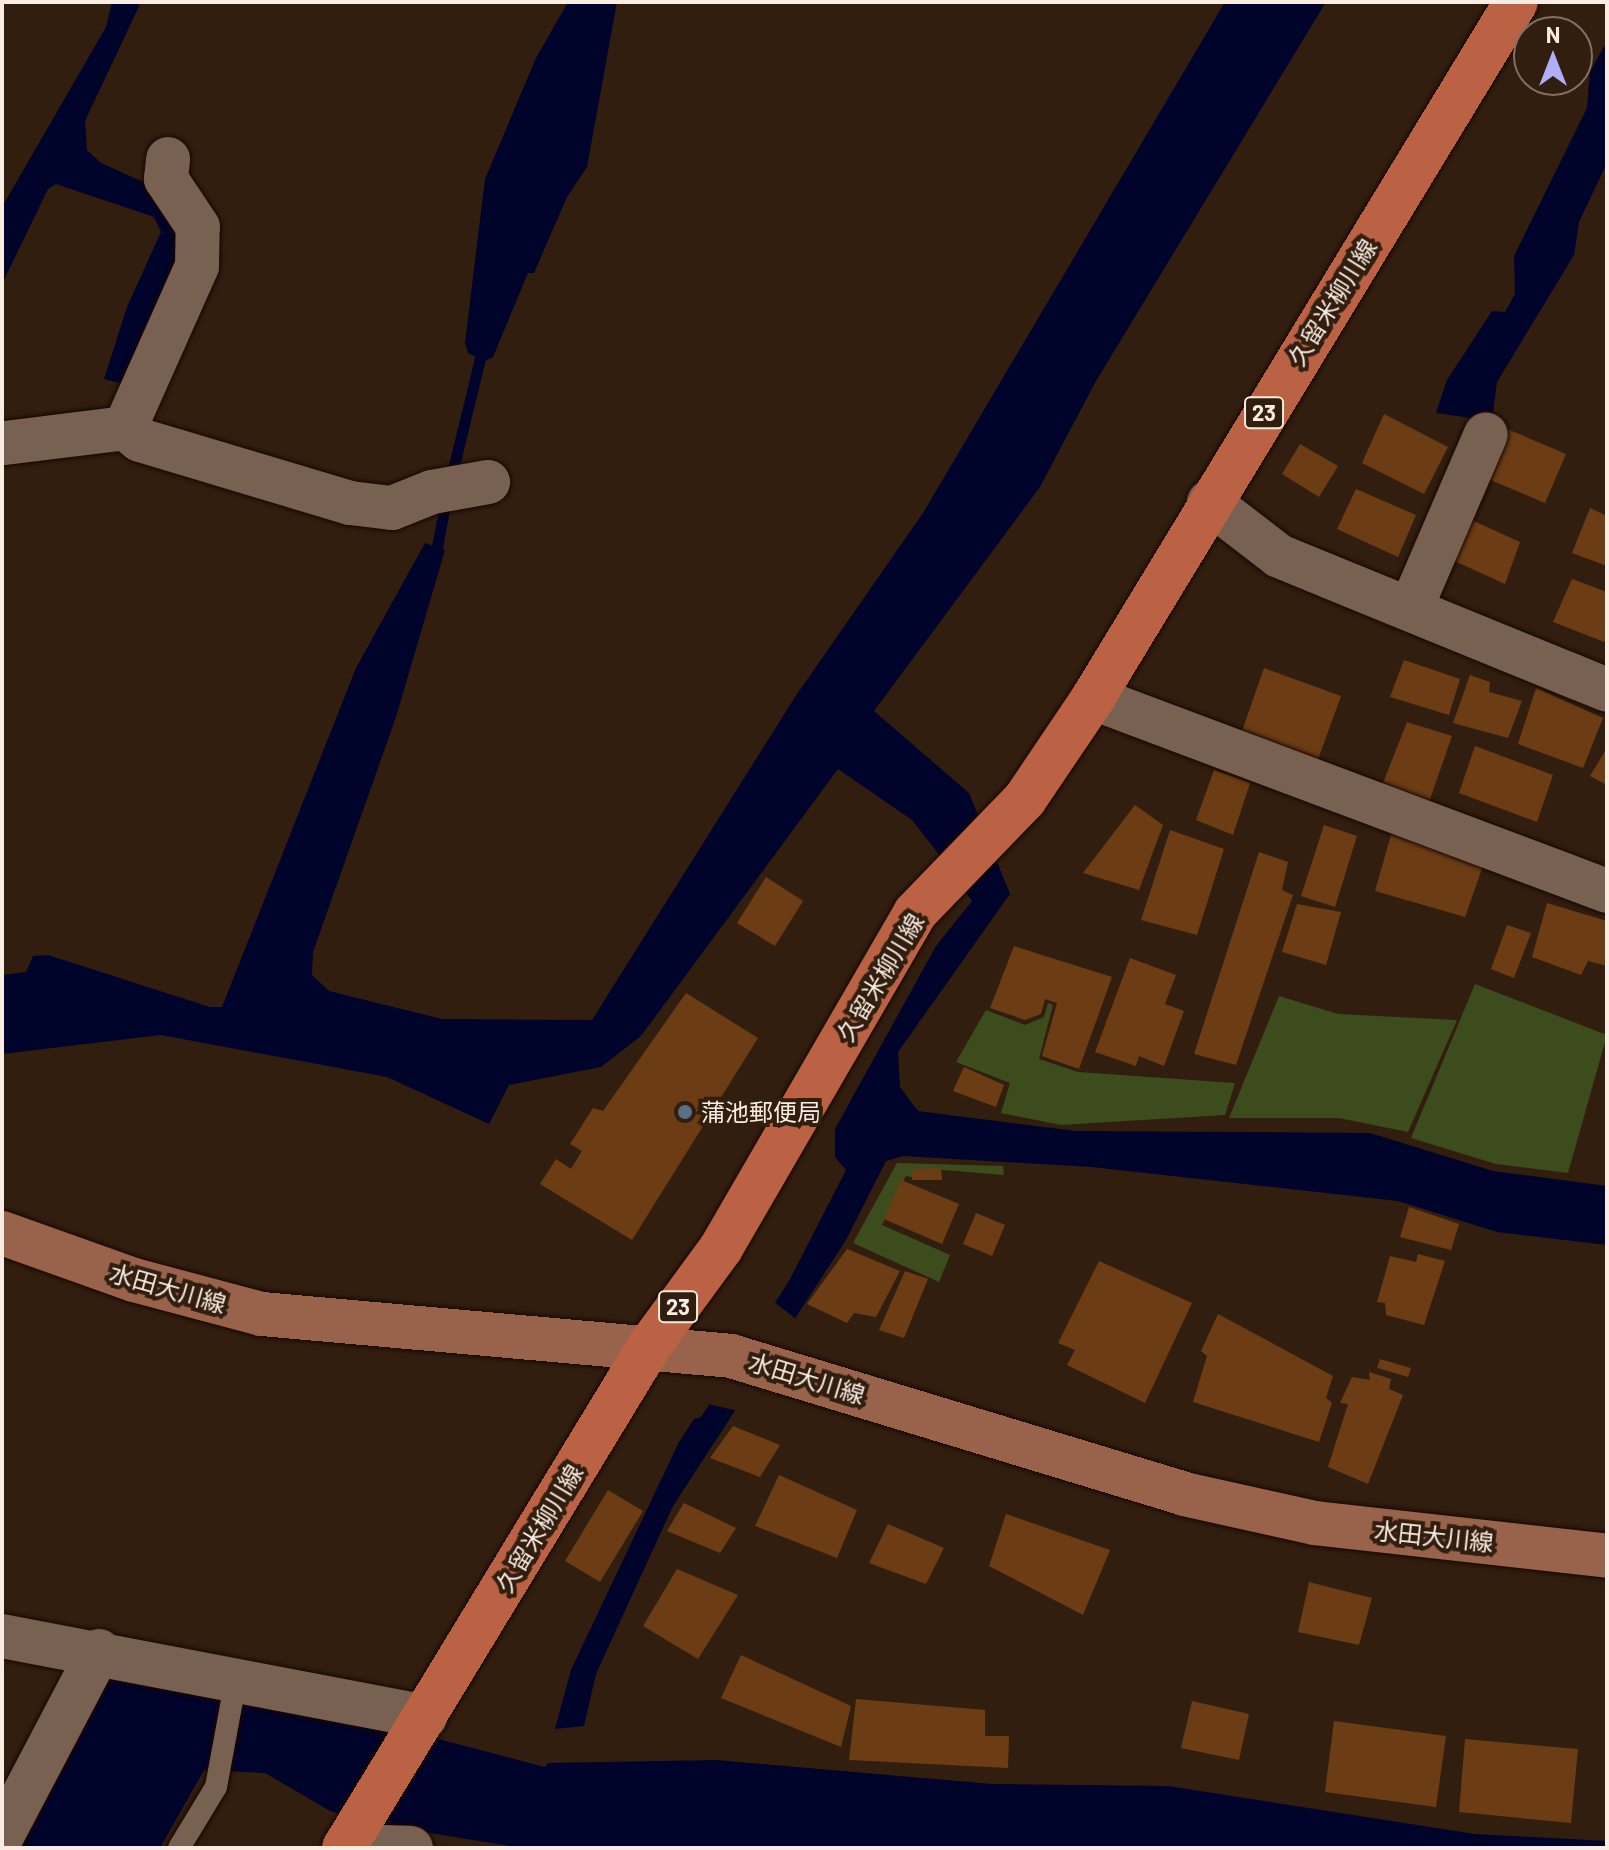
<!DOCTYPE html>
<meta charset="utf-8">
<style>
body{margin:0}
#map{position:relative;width:1609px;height:1850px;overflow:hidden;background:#311e0f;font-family:Barlow,"Noto Sans JP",sans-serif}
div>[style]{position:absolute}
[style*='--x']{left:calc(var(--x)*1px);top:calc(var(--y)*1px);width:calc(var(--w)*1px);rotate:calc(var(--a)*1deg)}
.green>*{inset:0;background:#3c4c1d}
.water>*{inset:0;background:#00032a}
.pier>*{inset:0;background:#311e0f}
.stream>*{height:11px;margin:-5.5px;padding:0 5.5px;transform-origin:5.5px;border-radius:5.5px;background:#00032a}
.building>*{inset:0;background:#6c3d15}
.roads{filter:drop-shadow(0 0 2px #180700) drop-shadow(0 0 2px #180700)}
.lane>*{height:22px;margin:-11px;padding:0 11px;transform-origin:11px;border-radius:11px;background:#786151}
.street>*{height:44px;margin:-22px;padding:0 22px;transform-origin:22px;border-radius:22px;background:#786151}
.secondary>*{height:44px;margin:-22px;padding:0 22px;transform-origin:22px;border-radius:22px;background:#99624a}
.primary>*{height:44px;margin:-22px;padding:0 22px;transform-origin:22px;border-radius:22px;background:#ba6243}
.dots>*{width:22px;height:22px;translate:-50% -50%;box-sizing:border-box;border:4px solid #311e0f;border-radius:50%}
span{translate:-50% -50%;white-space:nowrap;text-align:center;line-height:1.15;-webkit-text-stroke:8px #311e0f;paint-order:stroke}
.shield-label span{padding:2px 6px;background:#311e0f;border:2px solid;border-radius:6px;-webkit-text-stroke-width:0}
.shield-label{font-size:22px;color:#f9ece2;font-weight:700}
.street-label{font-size:24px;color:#f9ece2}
.poi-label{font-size:24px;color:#f9ece2}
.left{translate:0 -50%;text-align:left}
.frame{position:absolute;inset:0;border:4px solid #f9ece2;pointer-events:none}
.north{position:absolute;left:1513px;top:16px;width:80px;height:80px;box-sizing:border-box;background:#311e0f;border:2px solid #817063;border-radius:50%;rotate:0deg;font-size:22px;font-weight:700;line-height:32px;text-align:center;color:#f9ece2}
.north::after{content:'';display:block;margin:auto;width:28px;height:36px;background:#aeaefa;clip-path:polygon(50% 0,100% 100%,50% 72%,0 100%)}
</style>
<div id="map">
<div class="green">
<i style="clip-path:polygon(1475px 984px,1607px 1035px,1568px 1173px,1496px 1164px,1411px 1138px)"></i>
<i style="clip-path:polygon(1279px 996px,1338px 1014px,1457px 1020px,1408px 1132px,1339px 1118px,1229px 1118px)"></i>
<i style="clip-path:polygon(1048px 1003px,1053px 1005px,1039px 1059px,1078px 1072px,1235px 1083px,1225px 1115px,1061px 1125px,1001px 1113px,1010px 1083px,956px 1062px,986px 1010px,1025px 1025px,1044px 1017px)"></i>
<i style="clip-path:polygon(897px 1163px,1003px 1166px,1004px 1175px,931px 1169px,926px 1180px,906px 1176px,882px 1225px,950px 1255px,939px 1282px,853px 1243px)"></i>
</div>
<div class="water">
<i style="clip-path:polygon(112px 2px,141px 2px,85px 121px,87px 150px,101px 163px,150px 185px,180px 221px,183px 264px,128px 385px,104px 379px,127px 307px,161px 232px,154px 217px,56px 184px,48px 189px,2px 284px,2px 207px,106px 27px)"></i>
<i style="clip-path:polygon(568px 2px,617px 2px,587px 167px,567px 197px,534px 273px,528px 273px,493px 357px,485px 361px,468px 353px,465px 343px,485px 179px,536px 58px)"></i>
<i style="clip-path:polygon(1225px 2px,1326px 2px,1096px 381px,1040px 487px,874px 711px,969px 793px,1010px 894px,898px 1052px,900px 1087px,918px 1111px,1075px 1131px,1370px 1133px,1493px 1171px,1607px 1186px,1607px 1245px,1497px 1232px,1398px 1201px,1091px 1167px,903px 1156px,886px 1161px,846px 1240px,673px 1506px,596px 1674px,584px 1726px,555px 1729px,571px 1670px,679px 1442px,694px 1419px,701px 1417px,789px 1281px,846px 1170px,835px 1157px,835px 1129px,936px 946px,972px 901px,937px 852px,912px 820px,838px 769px,641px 1036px,601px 1067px,509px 1085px,489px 1124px,387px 1077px,161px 1035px,2px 1054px,2px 975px,26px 972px,33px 956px,48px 955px,210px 1007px,222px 1007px,356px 668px,425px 543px,445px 550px,396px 717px,313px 952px,312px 975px,329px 991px,442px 1019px,592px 1020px,795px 697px,923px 513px)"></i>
<i style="clip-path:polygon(1607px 41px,1607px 163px,1579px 222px,1574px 255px,1497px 382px,1492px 421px,1436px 413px,1447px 380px,1492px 311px,1505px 312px,1515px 294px,1514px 256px,1587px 108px,1590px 72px)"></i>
<i style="clip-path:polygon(109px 1673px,327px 1710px,545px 1767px,548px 1763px,716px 1760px,992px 1784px,1168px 1786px,1475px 1834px,1607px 1841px,1607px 1848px,522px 1848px,387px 1826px,330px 1811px,265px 1773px,204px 1770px,160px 1848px,16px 1848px)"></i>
</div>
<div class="pier">
<i style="clip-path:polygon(769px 1298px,796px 1319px,738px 1411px,704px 1403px)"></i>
</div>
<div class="stream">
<i style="--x:451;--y:478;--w:123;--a:-76.4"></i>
<i style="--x:437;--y:547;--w:49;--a:-79.4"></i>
</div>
<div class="building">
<i style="clip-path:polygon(1384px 414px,1448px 447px,1424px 494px,1362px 463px)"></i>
<i style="clip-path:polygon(1500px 426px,1566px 454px,1545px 503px,1479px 475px)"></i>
<i style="clip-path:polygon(1300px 444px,1338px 466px,1319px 497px,1282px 474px)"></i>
<i style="clip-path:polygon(1356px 489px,1416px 515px,1398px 557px,1337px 529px)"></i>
<i style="clip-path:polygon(1590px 508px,1607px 516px,1607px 566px,1572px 553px)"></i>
<i style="clip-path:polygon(1465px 517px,1520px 542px,1505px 584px,1448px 558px)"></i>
<i style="clip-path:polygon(1572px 579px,1607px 592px,1607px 643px,1553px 622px)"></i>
<i style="clip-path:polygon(1404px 660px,1460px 679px,1449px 715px,1390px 697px)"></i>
<i style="clip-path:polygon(1264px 668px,1341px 696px,1317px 762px,1241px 734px)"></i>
<i style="clip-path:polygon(1470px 675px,1490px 682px,1489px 692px,1522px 701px,1508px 738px,1453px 723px)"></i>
<i style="clip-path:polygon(1536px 688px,1603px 718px,1583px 768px,1518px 744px)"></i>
<i style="clip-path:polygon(1407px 722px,1452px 736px,1428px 805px,1381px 788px)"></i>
<i style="clip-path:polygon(1475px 746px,1553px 775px,1537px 822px,1459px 793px)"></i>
<i style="clip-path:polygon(1607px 748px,1607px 785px,1590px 776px)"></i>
<i style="clip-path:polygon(1214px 770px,1250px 783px,1233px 835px,1196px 820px)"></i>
<i style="clip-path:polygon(1135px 805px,1163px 825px,1139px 890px,1083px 873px)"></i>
<i style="clip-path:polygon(1324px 825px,1357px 836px,1335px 907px,1301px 896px)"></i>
<i style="clip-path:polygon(1393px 828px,1484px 863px,1465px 917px,1375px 891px)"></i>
<i style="clip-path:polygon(1170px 830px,1224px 849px,1197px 935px,1141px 920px)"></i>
<i style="clip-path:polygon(1259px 852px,1288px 862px,1282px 890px,1293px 895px,1236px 1065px,1194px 1054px)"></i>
<i style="clip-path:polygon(766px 877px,803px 901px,775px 946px,737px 923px)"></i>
<i style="clip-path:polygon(1547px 903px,1607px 921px,1607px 966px,1588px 961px,1581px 975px,1532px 957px)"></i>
<i style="clip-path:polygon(1297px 904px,1341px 912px,1326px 965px,1282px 952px)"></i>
<i style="clip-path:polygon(1507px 925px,1531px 933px,1514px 978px,1491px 969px)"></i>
<i style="clip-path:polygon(1014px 946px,1112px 977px,1079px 1069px,1042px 1056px,1057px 1003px,1045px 999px,1041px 1014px,1025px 1020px,990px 1008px)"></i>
<i style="clip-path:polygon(1130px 958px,1176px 975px,1165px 1004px,1184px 1011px,1164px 1066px,1139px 1056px,1136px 1066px,1095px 1052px)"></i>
<i style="clip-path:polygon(686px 993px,758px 1038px,632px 1240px,540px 1184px,556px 1159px,571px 1169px,582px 1151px,570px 1144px,593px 1108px,603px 1111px)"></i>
<i style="clip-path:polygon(964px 1067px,1004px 1085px,996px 1107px,953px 1091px)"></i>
<i style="clip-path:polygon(941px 1168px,942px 1180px,912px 1180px,913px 1169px)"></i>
<i style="clip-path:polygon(901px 1180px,959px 1204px,942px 1244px,884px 1219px)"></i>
<i style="clip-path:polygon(1409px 1207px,1459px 1224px,1451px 1250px,1400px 1237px)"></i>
<i style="clip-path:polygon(976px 1213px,1005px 1225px,992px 1256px,963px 1244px)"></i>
<i style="clip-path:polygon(847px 1249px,900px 1271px,876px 1317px,854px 1313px,847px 1323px,807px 1304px)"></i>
<i style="clip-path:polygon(1418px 1254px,1445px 1261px,1424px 1325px,1386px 1315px,1385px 1303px,1377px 1302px,1390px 1256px,1416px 1262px)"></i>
<i style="clip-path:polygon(1099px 1261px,1192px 1303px,1145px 1403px,1067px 1365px,1075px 1350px,1058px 1343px)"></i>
<i style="clip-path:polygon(905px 1271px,928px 1279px,904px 1338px,879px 1330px)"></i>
<i style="clip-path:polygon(1218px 1314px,1333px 1376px,1326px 1398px,1332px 1403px,1319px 1442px,1193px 1402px,1207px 1356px,1201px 1351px)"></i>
<i style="clip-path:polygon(1380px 1359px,1411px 1368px,1408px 1377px,1377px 1368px)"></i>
<i style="clip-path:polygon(1369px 1372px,1391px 1379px,1389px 1389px,1403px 1395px,1368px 1484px,1328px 1467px,1348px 1404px,1340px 1403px,1352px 1377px,1370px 1380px)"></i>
<i style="clip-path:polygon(733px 1426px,780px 1445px,760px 1477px,710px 1458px)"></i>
<i style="clip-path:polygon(779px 1475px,857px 1510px,837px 1558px,755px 1526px)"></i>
<i style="clip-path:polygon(608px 1490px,643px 1511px,600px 1582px,565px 1561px)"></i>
<i style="clip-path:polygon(684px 1503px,736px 1528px,720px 1553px,667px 1531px)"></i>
<i style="clip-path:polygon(1006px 1514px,1110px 1550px,1083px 1615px,989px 1566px)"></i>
<i style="clip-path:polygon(888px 1524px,944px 1548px,926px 1584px,869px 1563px)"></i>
<i style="clip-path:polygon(677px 1569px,738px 1595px,698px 1659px,643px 1626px)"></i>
<i style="clip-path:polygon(1309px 1582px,1372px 1598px,1359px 1645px,1298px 1632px)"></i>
<i style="clip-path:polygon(741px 1655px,851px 1706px,841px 1747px,721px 1698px)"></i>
<i style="clip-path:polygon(856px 1699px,985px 1710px,985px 1736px,1009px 1736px,1008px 1768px,849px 1760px)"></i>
<i style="clip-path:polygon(1192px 1701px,1249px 1714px,1239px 1760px,1181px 1748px)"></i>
<i style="clip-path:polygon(1334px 1721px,1446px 1736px,1436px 1807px,1325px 1792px)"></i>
<i style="clip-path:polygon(1465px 1739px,1578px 1749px,1571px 1823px,1459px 1812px)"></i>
</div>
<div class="roads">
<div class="lane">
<i style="--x:179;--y:1848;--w:71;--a:-58.8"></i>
<i style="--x:216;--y:1787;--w:110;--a:-79.5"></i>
</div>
<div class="street">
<i style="--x:125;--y:428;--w:177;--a:-66"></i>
<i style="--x:197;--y:266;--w:39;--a:-89"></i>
<i style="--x:198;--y:227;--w:58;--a:-123.7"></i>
<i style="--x:166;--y:179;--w:20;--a:-84"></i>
<i style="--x:5;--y:443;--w:121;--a:-7.1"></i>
<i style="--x:125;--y:428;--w:19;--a:39"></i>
<i style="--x:140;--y:440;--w:219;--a:16.7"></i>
<i style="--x:350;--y:503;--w:42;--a:6.8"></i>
<i style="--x:392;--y:508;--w:43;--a:-21.8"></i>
<i style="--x:432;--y:492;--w:57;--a:-10.1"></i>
<i style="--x:1209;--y:502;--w:88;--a:37.6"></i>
<i style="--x:1279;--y:556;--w:354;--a:22.2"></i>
<i style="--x:1411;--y:608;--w:189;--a:-66.7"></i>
<i style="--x:1093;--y:698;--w:549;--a:20.58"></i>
<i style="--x:2;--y:1636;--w:431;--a:10.8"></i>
<i style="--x:2;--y:1836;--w:209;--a:-62.3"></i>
<i style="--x:345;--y:1846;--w:66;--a:1.7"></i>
</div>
<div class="secondary">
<i style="--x:2;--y:1233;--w:140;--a:19.6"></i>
<i style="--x:134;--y:1280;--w:132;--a:14.9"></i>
<i style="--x:262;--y:1314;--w:471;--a:5.1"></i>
<i style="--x:731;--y:1356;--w:474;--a:16.9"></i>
<i style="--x:1184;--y:1494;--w:134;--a:12.5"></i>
<i style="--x:1315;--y:1523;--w:294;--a:6.4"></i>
</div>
<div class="primary">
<i style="--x:344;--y:1848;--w:589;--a:-58.69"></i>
<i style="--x:650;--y:1345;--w:120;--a:-53.8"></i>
<i style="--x:721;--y:1248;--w:387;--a:-59.9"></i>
<i style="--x:915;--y:913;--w:158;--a:-46"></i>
<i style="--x:1025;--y:799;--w:122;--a:-56"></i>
<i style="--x:1093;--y:698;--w:814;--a:-58.71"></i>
</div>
</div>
<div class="dots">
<i style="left:685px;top:1112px;background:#5c6f8a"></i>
</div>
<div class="shield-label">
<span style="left:1264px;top:413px">23</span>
<span style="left:678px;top:1307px">23</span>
</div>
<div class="street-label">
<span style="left:1332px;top:302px;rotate:-58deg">久留米柳川線</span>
<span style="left:880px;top:977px;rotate:-59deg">久留米柳川線</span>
<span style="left:168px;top:1288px;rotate:16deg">水田大川線</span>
<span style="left:807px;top:1378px;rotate:17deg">水田大川線</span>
<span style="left:539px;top:1528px;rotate:-59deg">久留米柳川線</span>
<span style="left:1434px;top:1536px;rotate:6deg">水田大川線</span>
</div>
<div class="poi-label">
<span class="left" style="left:701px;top:1112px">蒲池郵便局</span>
</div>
<div class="frame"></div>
<div class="north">N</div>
</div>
